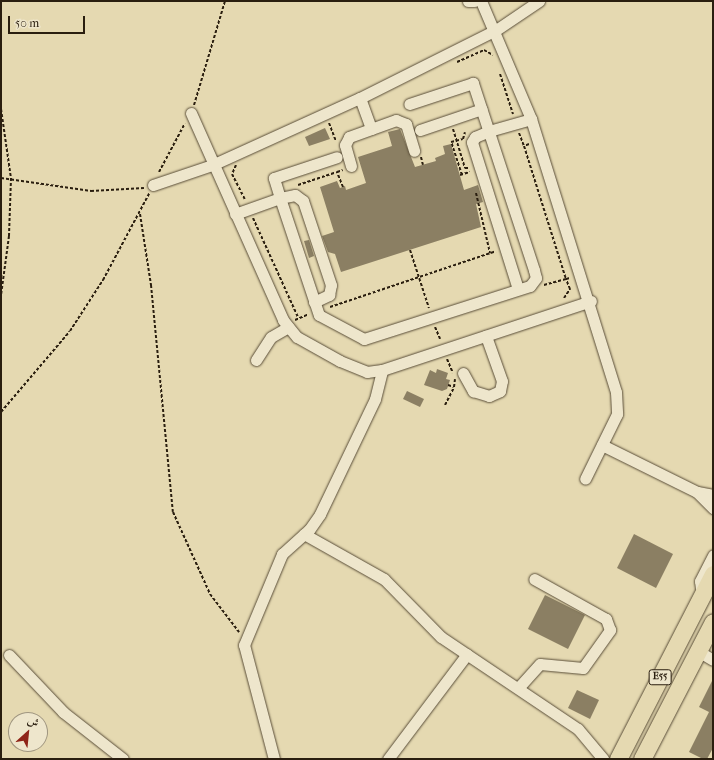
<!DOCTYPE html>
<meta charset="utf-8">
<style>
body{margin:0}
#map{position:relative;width:714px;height:760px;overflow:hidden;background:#e5d9b1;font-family:"IM FELL French Canon",Amiri,serif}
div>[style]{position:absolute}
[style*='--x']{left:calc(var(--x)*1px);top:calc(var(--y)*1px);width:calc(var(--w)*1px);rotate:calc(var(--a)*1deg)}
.building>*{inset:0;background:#8b7f63}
.path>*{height:2px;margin-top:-1px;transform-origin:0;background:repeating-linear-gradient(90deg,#2a1e0f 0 3px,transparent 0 5px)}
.roads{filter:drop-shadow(0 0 1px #594d38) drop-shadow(0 0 1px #594d38)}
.minor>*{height:11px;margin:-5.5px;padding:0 5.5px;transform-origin:5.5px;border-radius:5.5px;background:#eee6cc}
.highway>*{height:17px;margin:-8.5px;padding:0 8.5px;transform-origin:8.5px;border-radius:8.5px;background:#e5d9b1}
span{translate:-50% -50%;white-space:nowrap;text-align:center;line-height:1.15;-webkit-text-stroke:3px #eee6cc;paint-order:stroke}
.shield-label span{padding:1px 3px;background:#eee6cc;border:1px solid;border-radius:3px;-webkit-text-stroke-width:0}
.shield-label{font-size:10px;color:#2a1e0f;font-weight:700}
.frame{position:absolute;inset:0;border:2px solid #2a1e0f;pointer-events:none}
.north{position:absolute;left:8px;top:712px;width:40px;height:40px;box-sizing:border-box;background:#eee6cc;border:1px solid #a09680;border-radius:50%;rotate:27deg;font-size:11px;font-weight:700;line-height:16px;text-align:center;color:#2a1e0f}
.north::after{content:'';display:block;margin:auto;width:14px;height:18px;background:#8f2418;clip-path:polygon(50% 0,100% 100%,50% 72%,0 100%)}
.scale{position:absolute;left:8px;top:16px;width:77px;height:18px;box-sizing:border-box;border:2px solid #2a1e0f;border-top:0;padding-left:5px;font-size:12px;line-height:14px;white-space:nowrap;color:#2a1e0f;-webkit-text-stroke:3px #eee6cc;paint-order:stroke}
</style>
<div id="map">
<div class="building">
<i style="clip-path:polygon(325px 128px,330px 139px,309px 146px,305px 137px)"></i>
<i style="clip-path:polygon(400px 129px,415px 167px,436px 161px,435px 158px,445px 154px,443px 146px,451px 144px,464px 190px,478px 185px,483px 202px,476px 204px,481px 227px,341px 272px,335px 254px,328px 252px,322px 236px,334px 232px,320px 187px,337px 181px,340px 188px,345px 186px,346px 190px,366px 183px,358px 157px,392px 146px,388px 132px)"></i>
<i style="clip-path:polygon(309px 240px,314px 256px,309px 258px,304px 241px)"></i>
<i style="clip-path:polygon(437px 369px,448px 373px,446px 379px,450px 380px,447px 389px,442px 391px,424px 385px,430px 370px,436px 373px)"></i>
<i style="clip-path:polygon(407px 391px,424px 399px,420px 407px,403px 399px)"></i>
<i style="clip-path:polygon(634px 534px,673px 554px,656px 588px,617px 568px)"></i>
<i style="clip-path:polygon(545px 595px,585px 615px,568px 649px,528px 629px)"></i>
<i style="clip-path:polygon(713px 679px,713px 748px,707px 759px,703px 759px,689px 752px,709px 712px,699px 707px)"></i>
<i style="clip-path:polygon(577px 690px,599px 700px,590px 719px,568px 708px)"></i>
</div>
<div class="path">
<i style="--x:457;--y:62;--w:30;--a:-24"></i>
<i style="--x:484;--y:50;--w:10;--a:29"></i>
<i style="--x:500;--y:74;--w:42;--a:72"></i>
<i style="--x:194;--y:105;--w:109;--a:-73.4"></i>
<i style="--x:1;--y:109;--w:70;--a:81.8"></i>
<i style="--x:11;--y:178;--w:58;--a:92"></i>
<i style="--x:9;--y:236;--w:60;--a:97.7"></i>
<i style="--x:329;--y:123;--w:19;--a:69"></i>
<i style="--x:453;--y:129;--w:41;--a:72.9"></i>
<i style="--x:465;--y:168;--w:3;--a:0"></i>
<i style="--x:519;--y:133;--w:14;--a:69"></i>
<i style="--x:529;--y:144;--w:5;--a:158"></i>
<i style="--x:524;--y:146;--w:139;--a:72.5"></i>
<i style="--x:566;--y:279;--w:24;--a:165"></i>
<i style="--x:421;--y:157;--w:8;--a:76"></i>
<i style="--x:236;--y:165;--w:10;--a:114"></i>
<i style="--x:232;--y:174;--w:28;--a:63"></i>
<i style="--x:159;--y:172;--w:55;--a:-62"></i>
<i style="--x:460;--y:175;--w:10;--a:-17"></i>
<i style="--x:462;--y:175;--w:35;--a:-108"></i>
<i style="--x:451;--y:142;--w:12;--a:-14"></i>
<i style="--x:463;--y:139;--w:7;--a:-74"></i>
<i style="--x:1;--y:178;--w:91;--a:8.2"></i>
<i style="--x:91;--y:191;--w:53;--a:-3.2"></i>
<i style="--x:298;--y:185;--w:41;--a:-18.4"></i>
<i style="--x:343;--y:187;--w:16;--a:-112"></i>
<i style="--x:337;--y:172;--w:6;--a:-18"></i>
<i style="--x:476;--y:193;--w:62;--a:76.9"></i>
<i style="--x:140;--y:214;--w:72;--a:81.2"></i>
<i style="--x:151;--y:285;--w:228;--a:84.5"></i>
<i style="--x:173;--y:512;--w:90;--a:65.7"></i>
<i style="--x:210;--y:594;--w:48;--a:52.7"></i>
<i style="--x:253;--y:218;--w:109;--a:65.6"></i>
<i style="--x:410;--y:250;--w:61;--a:71.9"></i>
<i style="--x:564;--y:298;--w:11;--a:-56"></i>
<i style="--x:570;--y:289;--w:11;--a:-112"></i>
<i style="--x:566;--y:279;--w:4;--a:-14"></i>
<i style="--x:330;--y:307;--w:175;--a:-18.6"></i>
<i style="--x:295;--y:320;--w:15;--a:-23"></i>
<i style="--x:435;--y:327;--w:13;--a:67"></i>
<i style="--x:447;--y:359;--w:15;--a:67"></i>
<i style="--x:448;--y:385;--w:6;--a:18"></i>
<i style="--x:454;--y:387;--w:8;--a:-83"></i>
<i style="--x:445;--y:405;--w:20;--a:-63"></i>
<i style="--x:1;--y:412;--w:106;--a:-49.6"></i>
<i style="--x:70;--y:331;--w:61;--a:-57.1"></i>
<i style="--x:103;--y:280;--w:98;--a:-61.9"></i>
</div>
<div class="roads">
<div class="minor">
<i style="--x:468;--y:1;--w:6;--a:0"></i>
<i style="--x:481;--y:1;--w:128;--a:67"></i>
<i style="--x:531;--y:119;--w:286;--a:72.7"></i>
<i style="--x:616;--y:392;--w:22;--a:87"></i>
<i style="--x:617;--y:414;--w:72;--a:116.2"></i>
<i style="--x:360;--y:98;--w:33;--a:70"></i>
<i style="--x:191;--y:113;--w:227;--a:66"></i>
<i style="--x:283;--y:320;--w:22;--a:51"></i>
<i style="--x:297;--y:337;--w:49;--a:29.2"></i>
<i style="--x:340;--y:361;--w:29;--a:22"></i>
<i style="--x:367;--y:372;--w:15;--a:-8"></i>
<i style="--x:382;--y:370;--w:220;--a:-18.3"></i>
<i style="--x:420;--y:130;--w:65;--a:-18.7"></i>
<i style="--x:351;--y:166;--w:22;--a:-106"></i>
<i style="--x:345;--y:145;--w:9;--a:-63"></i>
<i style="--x:349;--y:137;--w:50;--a:-19.9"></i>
<i style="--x:396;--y:120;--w:11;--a:22"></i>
<i style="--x:406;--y:124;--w:28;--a:73"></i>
<i style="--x:153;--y:185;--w:62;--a:-18.7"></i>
<i style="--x:212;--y:165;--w:162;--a:-24.4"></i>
<i style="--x:360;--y:98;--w:152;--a:-26.6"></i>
<i style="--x:496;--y:30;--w:52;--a:-34"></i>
<i style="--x:235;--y:214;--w:48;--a:-19.6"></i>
<i style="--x:280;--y:198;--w:123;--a:71.6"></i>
<i style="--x:319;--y:315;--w:51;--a:28.1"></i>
<i style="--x:364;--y:339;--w:174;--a:-17.7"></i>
<i style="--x:530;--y:286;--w:10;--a:-53"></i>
<i style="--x:536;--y:278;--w:8;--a:-104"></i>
<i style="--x:534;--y:270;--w:197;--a:-108.1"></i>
<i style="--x:473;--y:83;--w:67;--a:161.8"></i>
<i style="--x:518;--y:289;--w:154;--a:-107.4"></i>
<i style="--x:472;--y:142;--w:6;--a:-59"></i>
<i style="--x:475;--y:137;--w:15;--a:-23"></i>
<i style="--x:489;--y:131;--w:44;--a:-15.9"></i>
<i style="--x:314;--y:302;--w:17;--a:-25"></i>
<i style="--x:329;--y:295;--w:10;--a:-79"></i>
<i style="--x:331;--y:285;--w:89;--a:-108.4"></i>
<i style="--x:303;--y:201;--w:10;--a:-143"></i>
<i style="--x:295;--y:195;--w:15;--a:169"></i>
<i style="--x:280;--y:198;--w:21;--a:-107"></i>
<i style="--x:274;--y:178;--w:66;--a:-18.4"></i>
<i style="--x:256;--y:360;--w:27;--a:-57"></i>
<i style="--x:271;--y:337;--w:20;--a:-30"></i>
<i style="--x:463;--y:373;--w:21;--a:61"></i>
<i style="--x:473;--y:391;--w:17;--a:17"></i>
<i style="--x:489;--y:396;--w:12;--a:-24"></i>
<i style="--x:500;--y:391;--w:10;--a:-79"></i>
<i style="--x:502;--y:381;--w:48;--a:-109.6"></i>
<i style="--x:602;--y:445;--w:106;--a:26.3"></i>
<i style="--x:713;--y:495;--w:16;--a:-169"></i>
<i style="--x:697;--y:492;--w:23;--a:45"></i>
<i style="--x:304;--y:534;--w:92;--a:29.4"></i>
<i style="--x:384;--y:579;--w:81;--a:45.5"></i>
<i style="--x:441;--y:637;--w:165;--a:33.9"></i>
<i style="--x:578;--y:729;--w:39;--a:50"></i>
<i style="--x:702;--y:595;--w:14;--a:-98"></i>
<i style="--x:700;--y:581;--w:29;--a:-63"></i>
<i style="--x:698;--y:651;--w:17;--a:31"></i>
<i style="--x:9;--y:655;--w:79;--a:46.5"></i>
<i style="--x:63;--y:712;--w:76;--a:38.1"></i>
<i style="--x:519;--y:687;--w:31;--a:-48"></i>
<i style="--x:540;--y:664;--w:43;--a:5.3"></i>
<i style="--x:583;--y:668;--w:47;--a:-54.6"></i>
<i style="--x:610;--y:630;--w:12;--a:-110"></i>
<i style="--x:606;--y:619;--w:82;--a:-150.9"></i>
<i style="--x:274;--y:759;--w:118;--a:-104.7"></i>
<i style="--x:244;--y:645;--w:99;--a:-67.3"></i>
<i style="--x:282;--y:554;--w:36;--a:-42"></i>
<i style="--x:309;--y:530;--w:19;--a:-55"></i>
<i style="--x:320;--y:514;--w:127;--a:-64.4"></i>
<i style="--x:375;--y:399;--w:30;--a:-76"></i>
<i style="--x:388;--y:759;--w:131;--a:-53"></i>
</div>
<div class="highway">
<i style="--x:618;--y:759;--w:208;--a:-62.8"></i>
<i style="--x:642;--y:759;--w:154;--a:-62.6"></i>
</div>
</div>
<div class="shield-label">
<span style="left:660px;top:677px">E55</span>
</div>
<div class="frame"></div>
<div class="north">ش</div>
<div class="scale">50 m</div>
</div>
